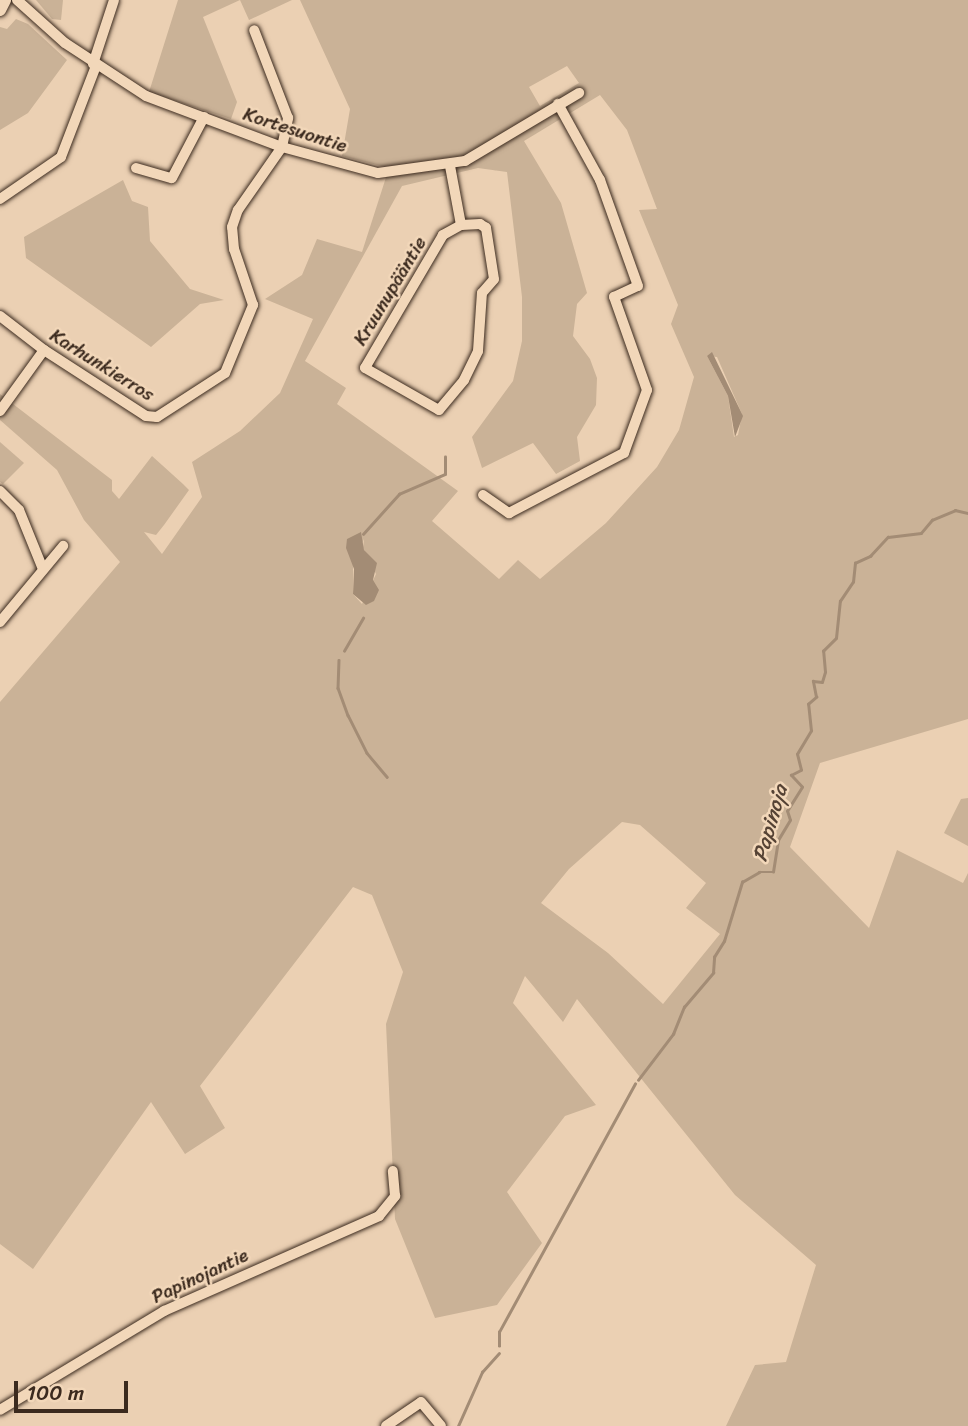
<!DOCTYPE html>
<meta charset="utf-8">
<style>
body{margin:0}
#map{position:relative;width:968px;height:1426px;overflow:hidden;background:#ebd0b3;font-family:Sriracha,sans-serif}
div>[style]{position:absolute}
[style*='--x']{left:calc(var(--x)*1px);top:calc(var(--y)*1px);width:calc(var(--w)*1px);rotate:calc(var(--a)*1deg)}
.green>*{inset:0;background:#cab297}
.water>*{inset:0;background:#a38c75}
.stream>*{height:2.5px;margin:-1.25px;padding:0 1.25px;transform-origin:1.25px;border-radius:1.25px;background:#a38c75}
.roads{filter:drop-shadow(0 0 2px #3b2a1e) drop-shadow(0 0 2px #3b2a1e)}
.minor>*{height:10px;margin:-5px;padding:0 5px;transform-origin:5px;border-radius:5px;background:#f2d7b9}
.major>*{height:12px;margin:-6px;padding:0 6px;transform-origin:6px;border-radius:6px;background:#f2d7b9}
span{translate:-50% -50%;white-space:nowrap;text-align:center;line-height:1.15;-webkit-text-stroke:5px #f2d7b9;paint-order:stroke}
.street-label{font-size:19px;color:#3b2a1e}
.water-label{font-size:21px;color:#554234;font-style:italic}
.scale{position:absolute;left:14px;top:1381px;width:114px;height:32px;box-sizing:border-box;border:4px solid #3b2a1e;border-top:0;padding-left:9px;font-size:21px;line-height:24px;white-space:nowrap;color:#3b2a1e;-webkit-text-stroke:5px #f2d7b9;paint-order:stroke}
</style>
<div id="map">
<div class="green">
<i style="clip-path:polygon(36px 0,63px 0,61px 20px,52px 19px)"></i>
<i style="clip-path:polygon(178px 0,292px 0,249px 20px,240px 0,203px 17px,237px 102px,231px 119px,149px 92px)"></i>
<i style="clip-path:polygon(evenodd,300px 0,968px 0,968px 719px,820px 763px,790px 847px,869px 928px,897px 850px,963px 883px,968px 873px,968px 1426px,726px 1426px,755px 1365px,786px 1362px,816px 1265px,735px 1195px,577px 999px,563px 1022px,525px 976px,513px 1003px,596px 1105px,565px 1116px,507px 1192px,542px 1243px,497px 1305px,435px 1318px,395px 1219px,386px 1024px,403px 972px,372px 895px,353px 887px,200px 1086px,225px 1128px,185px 1154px,151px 1102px,33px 1269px,0 1244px,0 702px,120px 562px,84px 520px,57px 470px,0 420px,0 394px,112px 480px,112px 491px,119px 499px,152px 456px,183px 484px,189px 490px,164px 525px,156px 535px,144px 532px,162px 554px,202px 497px,192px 462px,240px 431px,280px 393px,313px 319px,265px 299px,302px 275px,317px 239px,362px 252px,389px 168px,342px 156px,350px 109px,300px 0,567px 66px,579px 83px,540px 106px,529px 87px,567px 66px,300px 0,600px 95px,627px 130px,657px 209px,639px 210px,678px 305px,671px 324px,694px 377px,679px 430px,657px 467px,606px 523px,540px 579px,518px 560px,499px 579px,432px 521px,458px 491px,337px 404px,346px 388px,305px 361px,402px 186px,478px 168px,507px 172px,522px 297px,522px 341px,513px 381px,472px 437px,482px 468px,533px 443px,556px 474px,580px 461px,577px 437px,596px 405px,597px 378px,590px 359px,573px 336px,577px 304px,587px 293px,561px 203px,524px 141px,600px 95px,300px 0,707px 356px,717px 357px,742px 414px,738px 435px,734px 437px,728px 396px,707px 356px,300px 0,364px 539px,363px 548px,376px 574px,362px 604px,353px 594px,353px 563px,364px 539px,300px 0,622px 822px,640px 825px,706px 883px,686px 908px,720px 934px,663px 1004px,608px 953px,541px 903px,569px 869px,622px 822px)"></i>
<i style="clip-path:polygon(16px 19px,28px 24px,67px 60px,28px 113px,0 130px,0 27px,7px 29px)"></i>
<i style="clip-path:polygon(123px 180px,132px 201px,148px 207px,150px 241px,190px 289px,224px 300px,200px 304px,151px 347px,26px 258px,24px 237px)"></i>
<i style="clip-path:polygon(0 442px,24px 463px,3px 484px,0 482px)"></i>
<i style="clip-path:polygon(968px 798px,968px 846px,944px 833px,961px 799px)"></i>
</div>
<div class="water">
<i style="clip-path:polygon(712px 352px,743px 416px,735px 437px,728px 396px,707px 356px)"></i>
<i style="clip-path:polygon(361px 532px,364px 550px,377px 563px,373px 580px,379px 590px,374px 601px,366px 605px,353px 594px,354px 569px,346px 548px,347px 539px)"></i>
</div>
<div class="stream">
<i style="--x:363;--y:534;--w:54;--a:-48"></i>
<i style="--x:399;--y:494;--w:50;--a:-23.5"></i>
<i style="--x:445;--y:474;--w:17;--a:-90"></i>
<i style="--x:344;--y:651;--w:38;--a:-60"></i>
<i style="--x:339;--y:660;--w:28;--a:92"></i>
<i style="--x:338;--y:688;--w:29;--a:70"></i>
<i style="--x:348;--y:715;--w:42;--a:63.4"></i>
<i style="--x:367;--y:753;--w:31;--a:50"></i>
<i style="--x:638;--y:1080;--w:58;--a:-52.7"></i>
<i style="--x:673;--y:1034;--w:29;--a:-68"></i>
<i style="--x:684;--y:1007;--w:45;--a:-49.5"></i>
<i style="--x:713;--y:973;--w:16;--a:-86"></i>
<i style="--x:714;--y:957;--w:19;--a:-58"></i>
<i style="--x:724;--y:941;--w:62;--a:-73"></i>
<i style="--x:742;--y:882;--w:20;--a:-30"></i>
<i style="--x:759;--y:872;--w:14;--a:0"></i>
<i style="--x:773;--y:872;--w:32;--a:-81"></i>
<i style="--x:778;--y:840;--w:23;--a:-59"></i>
<i style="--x:790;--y:820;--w:9;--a:-108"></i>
<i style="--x:787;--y:811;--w:28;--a:-58"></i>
<i style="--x:802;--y:787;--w:16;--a:-133"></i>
<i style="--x:791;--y:775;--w:11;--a:-27"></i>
<i style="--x:801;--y:770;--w:16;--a:-104"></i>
<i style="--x:797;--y:754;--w:27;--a:-59"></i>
<i style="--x:811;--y:731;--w:27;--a:-96"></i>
<i style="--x:808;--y:704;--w:11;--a:-41"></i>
<i style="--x:816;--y:697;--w:16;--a:-101"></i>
<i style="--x:813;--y:681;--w:9;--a:6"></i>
<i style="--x:822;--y:682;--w:10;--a:-73"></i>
<i style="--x:825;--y:672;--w:21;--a:-95"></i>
<i style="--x:823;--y:651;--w:18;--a:-45"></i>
<i style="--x:836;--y:638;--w:37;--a:-84"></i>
<i style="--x:840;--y:601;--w:23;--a:-56"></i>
<i style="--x:853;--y:582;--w:19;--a:-84"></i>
<i style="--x:855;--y:563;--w:17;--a:-25"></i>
<i style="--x:870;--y:556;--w:26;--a:-47"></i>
<i style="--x:888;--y:537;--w:33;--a:-7"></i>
<i style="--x:921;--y:533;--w:17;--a:-50"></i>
<i style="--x:932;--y:520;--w:25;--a:-23"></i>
<i style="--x:955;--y:510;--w:13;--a:13"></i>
<i style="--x:499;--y:1346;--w:14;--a:-90"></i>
<i style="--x:499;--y:1332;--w:283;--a:-61.3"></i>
<i style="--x:458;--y:1426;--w:59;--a:-66"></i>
<i style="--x:482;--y:1372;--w:25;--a:-48"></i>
</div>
<div class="roads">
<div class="minor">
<i style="--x:17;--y:0;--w:64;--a:41.9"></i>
<i style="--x:65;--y:43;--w:97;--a:33.2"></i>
<i style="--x:146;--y:96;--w:145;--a:20.6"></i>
<i style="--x:282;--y:147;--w:99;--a:15.2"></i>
<i style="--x:378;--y:173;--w:88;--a:-7.9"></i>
<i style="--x:465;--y:161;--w:133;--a:-30.8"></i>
<i style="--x:93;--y:64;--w:67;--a:-71.8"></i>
<i style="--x:450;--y:166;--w:60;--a:79.4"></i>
<i style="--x:461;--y:225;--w:21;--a:151"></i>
<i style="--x:443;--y:235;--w:154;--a:120.4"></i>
<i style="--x:365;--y:368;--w:85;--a:29.6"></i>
<i style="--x:439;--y:410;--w:39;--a:-50"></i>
<i style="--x:464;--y:380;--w:32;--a:-64"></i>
<i style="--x:478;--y:351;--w:58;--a:-86.1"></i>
<i style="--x:482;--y:293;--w:18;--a:-49"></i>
<i style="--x:494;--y:279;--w:52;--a:-98.9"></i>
<i style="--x:486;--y:228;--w:7;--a:-146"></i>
<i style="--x:480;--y:224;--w:19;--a:177"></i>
<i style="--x:136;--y:168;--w:37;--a:16"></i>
<i style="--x:172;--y:178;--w:69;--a:-62.3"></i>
<i style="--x:0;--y:199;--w:74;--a:-34.5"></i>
<i style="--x:61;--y:157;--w:97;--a:-69"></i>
<i style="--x:0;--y:316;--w:56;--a:37.7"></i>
<i style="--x:44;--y:350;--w:121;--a:32.9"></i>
<i style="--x:146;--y:416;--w:11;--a:5"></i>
<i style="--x:157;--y:417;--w:81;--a:-32.9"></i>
<i style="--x:225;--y:373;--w:74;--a:-67.6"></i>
<i style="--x:253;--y:305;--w:59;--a:-108.7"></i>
<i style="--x:234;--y:249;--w:22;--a:-95"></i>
<i style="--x:232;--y:227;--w:18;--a:-71"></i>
<i style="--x:238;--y:210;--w:77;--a:-55.1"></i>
<i style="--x:282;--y:147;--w:30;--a:-78"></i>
<i style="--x:288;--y:118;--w:94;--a:-111.1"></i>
<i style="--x:0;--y:411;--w:75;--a:-54.2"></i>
<i style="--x:0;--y:491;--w:27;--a:45"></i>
<i style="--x:19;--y:510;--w:64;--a:67.9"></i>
<i style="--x:483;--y:495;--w:32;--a:35"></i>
<i style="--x:509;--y:513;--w:130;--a:-27.6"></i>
<i style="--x:624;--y:453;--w:67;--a:-69.9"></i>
<i style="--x:647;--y:390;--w:99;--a:-109.5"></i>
<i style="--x:614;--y:297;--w:26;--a:-25"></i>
<i style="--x:638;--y:286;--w:113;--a:-109.7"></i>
<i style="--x:600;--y:180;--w:87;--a:-118.9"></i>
<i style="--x:0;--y:622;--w:99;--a:-50.3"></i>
<i style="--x:0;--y:1410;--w:192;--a:-31.1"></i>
<i style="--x:164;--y:1311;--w:235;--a:-23.8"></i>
<i style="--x:379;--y:1216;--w:26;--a:-51"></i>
<i style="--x:395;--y:1196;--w:25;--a:-95"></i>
<i style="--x:386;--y:1426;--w:42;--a:-34.4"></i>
<i style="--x:421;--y:1402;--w:31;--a:50"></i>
</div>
<div class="major">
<i style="--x:0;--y:10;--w:11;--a:-63"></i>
</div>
</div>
<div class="street-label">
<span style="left:295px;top:130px;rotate:18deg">Kortesuontie</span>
<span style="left:390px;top:291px;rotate:-59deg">Kruunupääntie</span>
<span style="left:102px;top:365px;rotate:32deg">Karhunkierros</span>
<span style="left:200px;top:1276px;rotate:-25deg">Papinojantie</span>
</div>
<div class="water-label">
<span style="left:770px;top:823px;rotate:-74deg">Papinoja</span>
</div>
<div class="scale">100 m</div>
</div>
